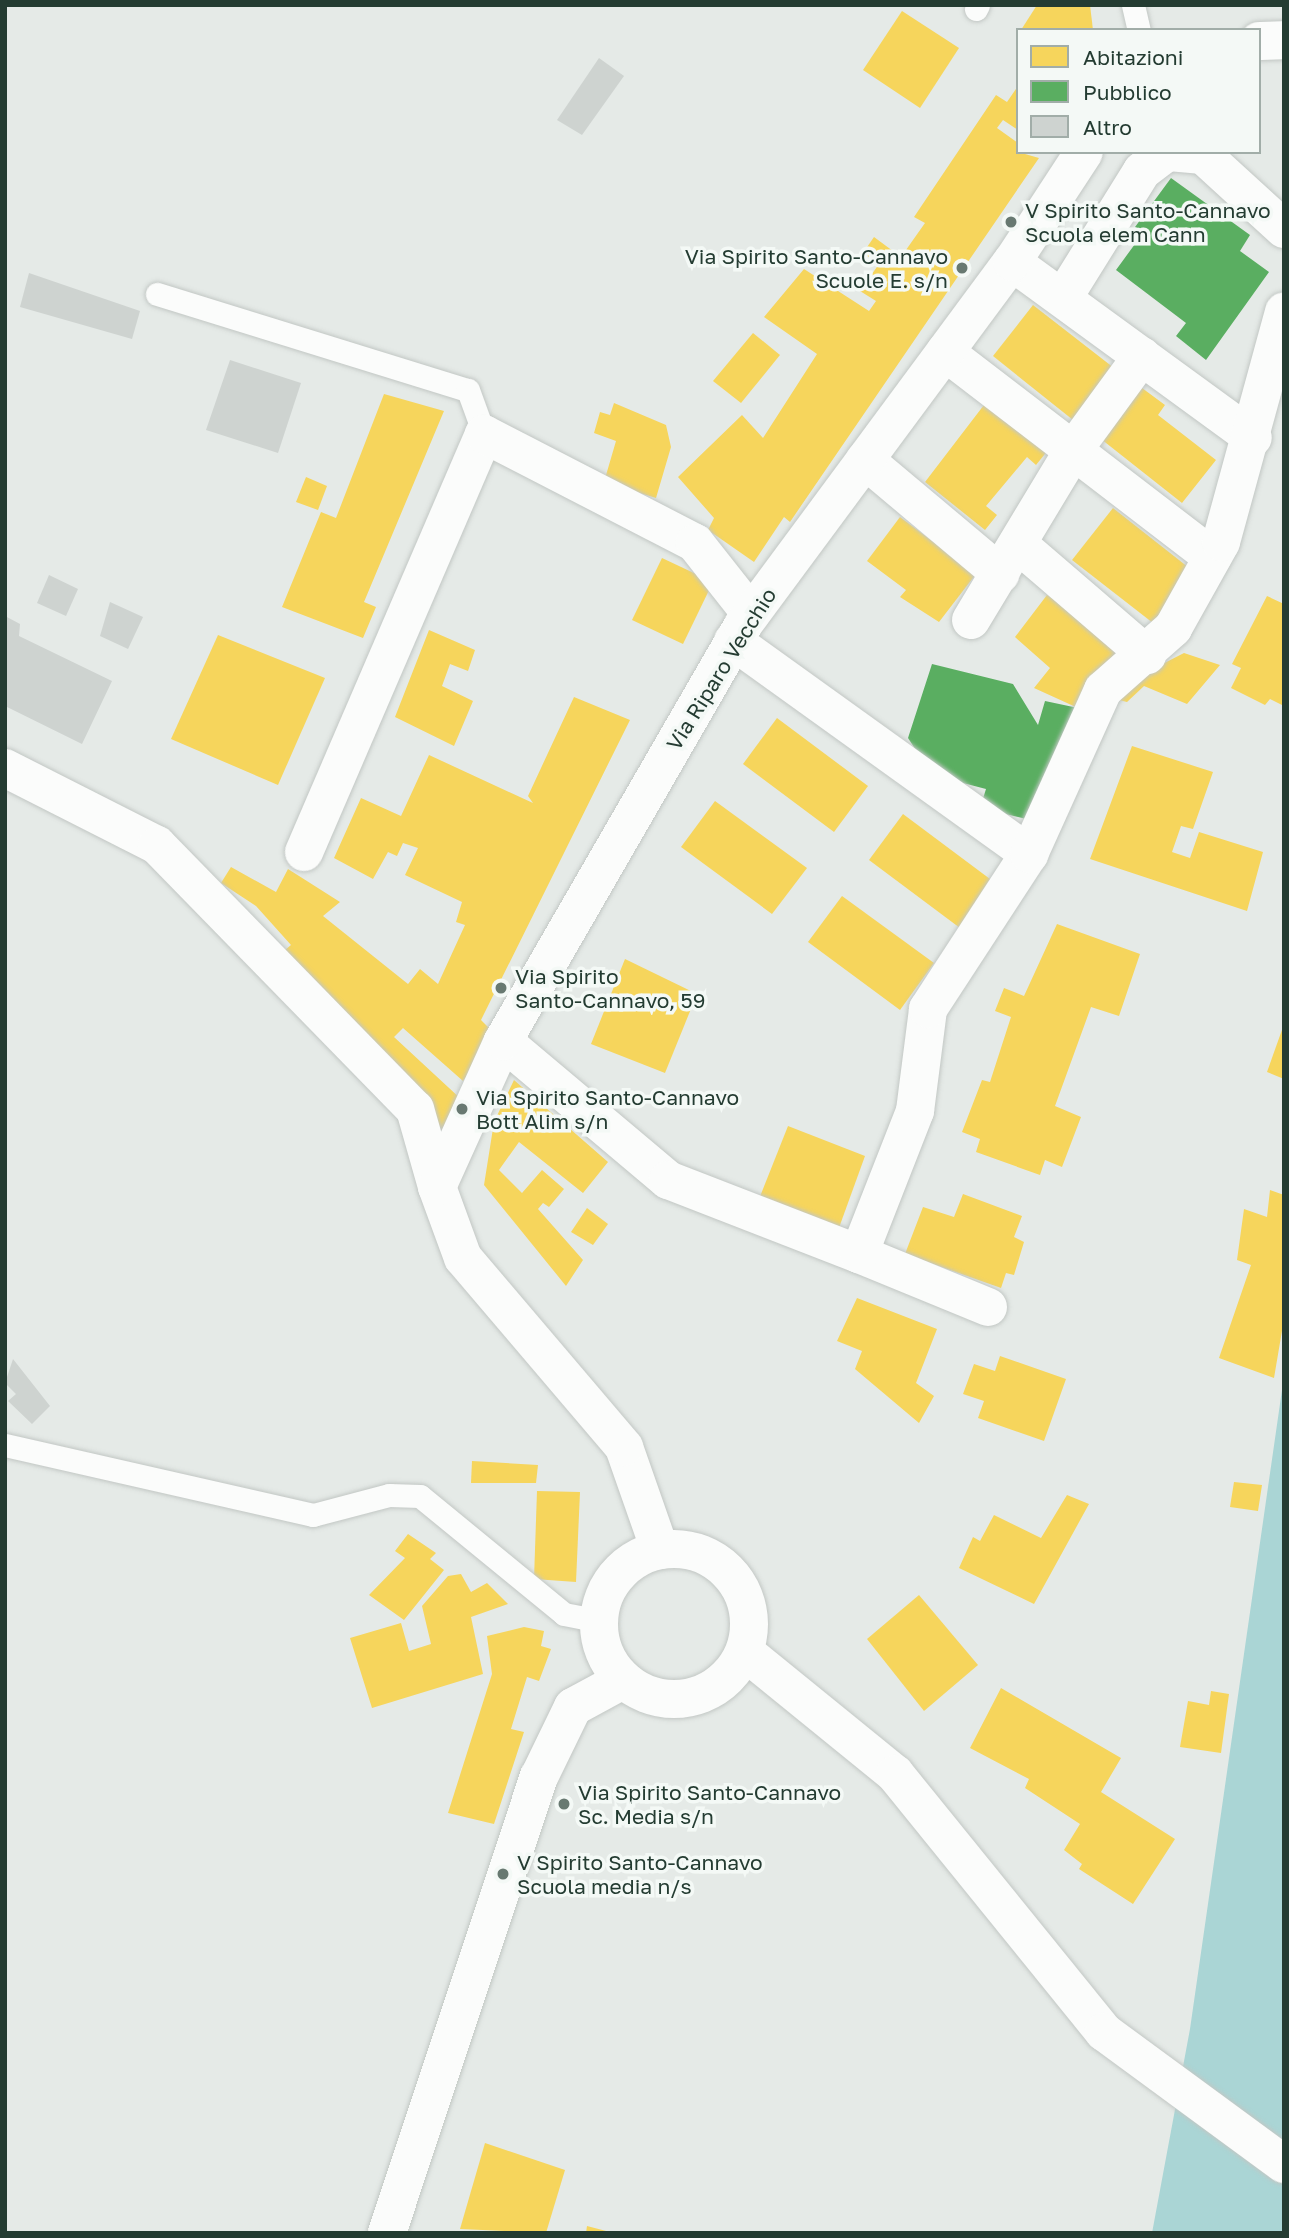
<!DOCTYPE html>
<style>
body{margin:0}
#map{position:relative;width:1289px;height:2238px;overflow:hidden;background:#e5eae7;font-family:"Golos Text",sans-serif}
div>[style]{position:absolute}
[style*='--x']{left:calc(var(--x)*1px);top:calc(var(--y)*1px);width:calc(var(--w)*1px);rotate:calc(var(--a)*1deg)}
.water>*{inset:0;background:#aad5d5}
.homes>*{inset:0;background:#f6d55c}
.public>*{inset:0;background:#5aae61}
.building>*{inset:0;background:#ced3d0}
.roads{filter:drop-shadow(0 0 2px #c2c7c4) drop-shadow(0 0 2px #c2c7c4)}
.lane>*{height:23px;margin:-11.5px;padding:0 11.5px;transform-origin:11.5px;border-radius:11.5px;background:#fbfcfb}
.street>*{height:38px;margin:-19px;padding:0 19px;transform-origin:19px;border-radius:19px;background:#fbfcfb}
.secondary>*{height:38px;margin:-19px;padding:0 19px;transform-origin:19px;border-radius:19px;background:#fbfcfb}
.secondary>.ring{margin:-19px;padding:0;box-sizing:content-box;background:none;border:38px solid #fbfcfb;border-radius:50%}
.dots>*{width:19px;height:19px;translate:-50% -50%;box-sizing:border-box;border:4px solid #f4f9f6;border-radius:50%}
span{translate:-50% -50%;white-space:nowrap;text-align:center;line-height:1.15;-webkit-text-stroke:7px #f4f9f6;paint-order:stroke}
.poi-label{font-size:21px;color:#243c32}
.left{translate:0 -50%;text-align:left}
.right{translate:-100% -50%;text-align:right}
.street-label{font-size:21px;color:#243c32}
.frame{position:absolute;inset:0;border:7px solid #243c32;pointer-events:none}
.legend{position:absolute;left:1016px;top:28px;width:245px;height:126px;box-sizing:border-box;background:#f4f9f6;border:2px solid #a1ada8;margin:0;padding:9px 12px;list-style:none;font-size:21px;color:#243c32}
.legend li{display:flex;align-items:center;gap:14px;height:35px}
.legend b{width:35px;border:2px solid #a1ada8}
</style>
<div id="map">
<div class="water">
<i style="clip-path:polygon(1284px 1376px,1284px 2233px,1152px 2233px,1190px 2029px)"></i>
</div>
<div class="homes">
<i style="clip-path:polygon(1037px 5px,1090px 5px,1093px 30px,1021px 30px)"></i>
<i style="clip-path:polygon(902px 11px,959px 48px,920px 108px,863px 70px)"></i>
<i style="clip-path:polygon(1018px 86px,1018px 130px,1003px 120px,997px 128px,1018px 143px,1018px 152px,1039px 158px,790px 522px,784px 517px,754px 562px,708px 530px,714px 518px,678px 477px,742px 415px,763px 438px,817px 354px,764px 317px,804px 269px,869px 311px,876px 301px,860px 291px,879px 264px,863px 253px,874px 237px,901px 257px,925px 223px,914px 217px,996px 95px,1007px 102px)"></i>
<i style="clip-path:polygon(1033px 305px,1114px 368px,1073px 420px,993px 356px)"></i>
<i style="clip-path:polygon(753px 333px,780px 355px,741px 403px,713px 381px)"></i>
<i style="clip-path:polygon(1142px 388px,1165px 405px,1158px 415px,1216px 460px,1182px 503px,1101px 439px)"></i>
<i style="clip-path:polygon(384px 394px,444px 411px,364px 602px,376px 607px,363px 638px,282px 607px,321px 512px,336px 518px)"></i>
<i style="clip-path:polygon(987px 401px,1049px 449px,1036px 465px,1027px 457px,986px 506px,997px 515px,985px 530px,925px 482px)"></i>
<i style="clip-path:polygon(614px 403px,666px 425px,671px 447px,656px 498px,604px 482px,616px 441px,594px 433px,600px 412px,610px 415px)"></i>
<i style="clip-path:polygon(306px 477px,327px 486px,318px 510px,296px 502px)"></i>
<i style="clip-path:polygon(1113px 508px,1193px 571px,1153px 623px,1072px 560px)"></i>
<i style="clip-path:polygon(900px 517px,976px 574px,939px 622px,900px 597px,906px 590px,867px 561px)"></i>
<i style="clip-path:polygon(662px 558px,713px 582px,683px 644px,632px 620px)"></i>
<i style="clip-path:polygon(1047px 595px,1132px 653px,1078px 708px,1034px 688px,1050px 668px,1015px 637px)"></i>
<i style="clip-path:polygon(1267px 596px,1284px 604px,1284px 706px,1270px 699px,1265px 705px,1231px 688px,1241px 668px,1232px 664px)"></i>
<i style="clip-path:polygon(429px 630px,475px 650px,468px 671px,450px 664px,442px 686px,473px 701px,454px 746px,395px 717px)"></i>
<i style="clip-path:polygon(218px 635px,325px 678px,278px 785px,171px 739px)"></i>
<i style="clip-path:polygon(1184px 653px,1220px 665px,1187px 704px,1144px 686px,1127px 702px,1111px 698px,1133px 679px)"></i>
<i style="clip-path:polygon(574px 697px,630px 720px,481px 1020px,493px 1032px,487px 1049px,463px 1081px,403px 1028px,394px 1037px,462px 1100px,442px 1134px,285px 950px,291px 945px,256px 906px,221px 883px,231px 867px,276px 892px,288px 869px,340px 902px,323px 916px,408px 984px,420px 969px,438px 984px,465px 925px,456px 922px,462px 902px,405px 875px,418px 848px,403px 843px,397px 856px,388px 852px,373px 879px,334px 858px,361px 798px,401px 816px,429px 755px,533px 803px,528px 796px)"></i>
<i style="clip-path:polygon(777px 718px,868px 786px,834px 832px,743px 764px)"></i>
<i style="clip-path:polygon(1132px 746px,1213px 772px,1193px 829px,1181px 826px,1172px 852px,1190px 858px,1199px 832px,1263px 852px,1247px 911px,1090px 859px)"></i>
<i style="clip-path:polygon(715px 801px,807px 868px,772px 914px,681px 847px)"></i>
<i style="clip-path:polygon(903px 814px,994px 882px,960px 928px,869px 860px)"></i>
<i style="clip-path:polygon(842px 896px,934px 963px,900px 1010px,808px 942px)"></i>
<i style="clip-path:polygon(1057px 924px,1140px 954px,1119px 1016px,1091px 1007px,1055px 1106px,1081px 1117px,1062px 1167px,1045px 1160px,1040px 1175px,976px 1152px,980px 1139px,962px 1132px,982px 1080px,990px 1082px,1011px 1017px,995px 1011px,1004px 988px,1024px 996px)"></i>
<i style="clip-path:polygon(625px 959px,697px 994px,665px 1073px,591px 1044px)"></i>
<i style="clip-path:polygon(1283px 1027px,1284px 1027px,1284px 1079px,1267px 1072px)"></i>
<i style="clip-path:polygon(514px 1080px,608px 1162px,583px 1193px,519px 1142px,499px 1170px,522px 1193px,542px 1170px,564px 1189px,549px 1207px,543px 1203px,538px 1209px,583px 1260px,566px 1286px,484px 1185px,494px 1122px)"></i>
<i style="clip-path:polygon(788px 1126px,865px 1156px,836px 1236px,757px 1204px)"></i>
<i style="clip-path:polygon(1270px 1190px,1284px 1195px,1284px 1319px,1274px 1378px,1219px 1358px,1251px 1265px,1237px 1260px,1244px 1209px,1267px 1217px)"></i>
<i style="clip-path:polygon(963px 1194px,1022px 1216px,1014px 1237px,1024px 1242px,1014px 1275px,1006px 1273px,1001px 1288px,905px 1254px,923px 1207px,954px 1217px)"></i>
<i style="clip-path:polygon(587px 1208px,608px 1224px,593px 1245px,571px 1232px)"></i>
<i style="clip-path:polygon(857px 1298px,937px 1329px,916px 1383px,934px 1396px,919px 1423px,855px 1369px,862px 1351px,837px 1341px)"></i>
<i style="clip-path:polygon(1000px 1356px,1066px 1379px,1044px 1441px,978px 1418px,984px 1401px,963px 1394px,974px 1364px,995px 1371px)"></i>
<i style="clip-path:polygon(472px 1461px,538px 1465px,536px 1483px,471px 1483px)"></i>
<i style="clip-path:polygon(1234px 1482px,1262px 1485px,1258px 1511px,1230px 1507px)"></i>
<i style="clip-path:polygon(537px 1491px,580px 1492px,576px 1582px,534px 1579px)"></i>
<i style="clip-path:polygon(1067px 1495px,1089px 1504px,1034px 1604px,959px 1568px,973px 1537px,980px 1541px,994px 1515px,1041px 1538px)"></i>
<i style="clip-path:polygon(408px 1534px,436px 1553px,430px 1559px,444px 1570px,404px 1620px,369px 1595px,405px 1558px,395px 1551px)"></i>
<i style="clip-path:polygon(461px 1574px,471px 1592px,487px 1583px,508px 1604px,471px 1617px,483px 1674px,372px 1708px,350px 1638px,401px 1623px,409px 1651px,431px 1644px,422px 1606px,448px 1576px)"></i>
<i style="clip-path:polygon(919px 1595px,978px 1665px,924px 1711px,867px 1639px)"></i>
<i style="clip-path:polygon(524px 1627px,544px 1631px,541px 1646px,551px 1649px,539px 1681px,527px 1677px,511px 1729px,524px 1732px,494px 1824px,448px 1813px,492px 1674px,487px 1636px)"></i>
<i style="clip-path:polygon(1001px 1688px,1121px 1758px,1101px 1792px,1175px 1839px,1133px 1904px,1079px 1869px,1082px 1864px,1064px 1850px,1080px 1824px,1025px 1788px,1029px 1779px,970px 1748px)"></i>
<i style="clip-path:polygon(1211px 1691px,1229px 1694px,1221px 1753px,1180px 1747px,1188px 1701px,1209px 1705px)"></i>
<i style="clip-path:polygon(485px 2143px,565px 2170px,546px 2233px,460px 2229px)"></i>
<i style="clip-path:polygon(587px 2226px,610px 2232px,610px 2233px,586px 2233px)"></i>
</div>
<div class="public">
<i style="clip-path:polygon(1171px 178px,1250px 235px,1240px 251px,1269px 272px,1206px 360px,1176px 336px,1186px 323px,1116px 270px,1143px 233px,1135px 227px)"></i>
<i style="clip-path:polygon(932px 664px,1013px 684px,1038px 725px,1045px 701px,1078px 708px,1039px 822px,980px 808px,986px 789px,932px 775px,908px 738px)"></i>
</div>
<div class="building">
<i style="clip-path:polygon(599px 58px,624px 76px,582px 135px,557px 120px)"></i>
<i style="clip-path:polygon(29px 273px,140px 311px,132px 339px,20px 307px)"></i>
<i style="clip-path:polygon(230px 360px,301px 383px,278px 453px,206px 430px)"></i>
<i style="clip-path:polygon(49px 575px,78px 589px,66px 616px,37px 603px)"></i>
<i style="clip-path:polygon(110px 602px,143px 617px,128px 649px,100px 636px)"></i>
<i style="clip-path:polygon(5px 616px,20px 624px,19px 636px,112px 681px,82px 744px,5px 706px)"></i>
<i style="clip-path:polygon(13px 1359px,50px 1406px,32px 1424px,8px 1401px,16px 1394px,5px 1383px)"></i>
</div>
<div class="roads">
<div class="lane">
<i style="--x:1133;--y:5;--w:26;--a:77"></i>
<i style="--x:976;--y:9;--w:4;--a:-63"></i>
<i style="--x:157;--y:294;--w:325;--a:17.2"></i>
<i style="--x:468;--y:390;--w:47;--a:70"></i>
<i style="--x:5;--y:1445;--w:316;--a:12.8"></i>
<i style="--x:313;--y:1515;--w:79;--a:-14.7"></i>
<i style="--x:389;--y:1495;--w:31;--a:2"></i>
<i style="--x:420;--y:1496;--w:186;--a:39.3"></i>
<i style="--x:564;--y:1614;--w:36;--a:11"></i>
</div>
<div class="street">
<i style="--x:1169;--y:152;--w:34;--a:5"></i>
<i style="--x:1203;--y:155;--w:110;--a:42.4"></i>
<i style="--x:1012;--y:262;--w:298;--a:36.1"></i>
<i style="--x:1063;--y:298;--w:150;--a:-58.1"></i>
<i style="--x:1142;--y:171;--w:31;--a:-37"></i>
<i style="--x:945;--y:352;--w:337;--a:37.5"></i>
<i style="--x:865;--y:460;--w:177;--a:40"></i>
<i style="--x:1019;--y:545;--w:169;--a:40.7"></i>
<i style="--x:971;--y:620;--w:200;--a:-58.9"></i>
<i style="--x:1074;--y:449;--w:115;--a:-53.8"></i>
<i style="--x:733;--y:641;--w:365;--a:35.7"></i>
<i style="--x:5;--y:768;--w:170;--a:26.9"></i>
<i style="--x:157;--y:845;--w:369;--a:45.7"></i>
<i style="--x:415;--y:1109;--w:81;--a:74.2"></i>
<i style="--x:304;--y:852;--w:455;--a:-66.7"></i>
<i style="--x:484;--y:434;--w:237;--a:27.3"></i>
<i style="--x:695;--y:543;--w:90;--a:51.7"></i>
<i style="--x:503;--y:1041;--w:216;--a:40.1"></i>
<i style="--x:668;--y:1180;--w:205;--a:21.2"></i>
<i style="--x:988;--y:1307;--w:139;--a:-157.7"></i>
<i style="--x:859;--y:1254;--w:154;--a:-68.6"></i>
<i style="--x:915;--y:1111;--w:103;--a:-82.7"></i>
<i style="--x:928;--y:1009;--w:185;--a:-56.9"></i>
<i style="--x:1029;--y:854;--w:180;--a:-65.7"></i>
<i style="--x:1103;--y:690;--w:94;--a:-41.5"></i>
<i style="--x:1173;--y:628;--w:98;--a:-60.8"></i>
<i style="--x:1221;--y:542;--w:239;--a:-74.7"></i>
<i style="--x:745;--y:1652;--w:193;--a:39.1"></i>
<i style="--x:895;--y:1774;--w:332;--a:51"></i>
<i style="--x:1104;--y:2032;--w:223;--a:36.3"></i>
</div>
<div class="secondary">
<i style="--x:1259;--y:41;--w:25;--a:-2"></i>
<i class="ring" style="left:599px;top:1549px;width:112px;height:112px"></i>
<i style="--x:660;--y:1550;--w:109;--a:-109.3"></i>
<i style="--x:624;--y:1447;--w:248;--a:-130.4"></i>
<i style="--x:463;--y:1258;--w:76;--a:-110.1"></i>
<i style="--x:437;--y:1187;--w:160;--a:-65.7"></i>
<i style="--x:503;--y:1041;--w:480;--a:-60"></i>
<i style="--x:743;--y:625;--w:452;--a:-53.5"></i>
<i style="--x:1012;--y:262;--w:131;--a:-56.8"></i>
<i style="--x:387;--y:2233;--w:481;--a:-71.6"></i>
<i style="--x:539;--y:1777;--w:78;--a:-64.1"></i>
<i style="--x:573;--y:1707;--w:57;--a:-28.4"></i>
</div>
</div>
<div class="dots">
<i style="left:1011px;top:222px;background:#687971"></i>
<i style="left:962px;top:268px;background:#687971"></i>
<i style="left:501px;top:988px;background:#687971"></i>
<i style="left:462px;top:1109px;background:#687971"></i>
<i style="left:564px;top:1804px;background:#687971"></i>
<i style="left:503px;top:1874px;background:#687971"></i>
</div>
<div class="poi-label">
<span class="left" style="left:1025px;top:222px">V Spirito Santo-Cannavo<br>Scuola elem Cann</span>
<span class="right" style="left:948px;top:268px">Via Spirito Santo-Cannavo<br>Scuole E. s/n</span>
<span class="left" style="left:515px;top:988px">Via Spirito<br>Santo-Cannavo, 59</span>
<span class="left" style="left:476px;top:1109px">Via Spirito Santo-Cannavo<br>Bott Alim s/n</span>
<span class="left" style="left:578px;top:1804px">Via Spirito Santo-Cannavo<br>Sc. Media s/n</span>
<span class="left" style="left:517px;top:1874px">V Spirito Santo-Cannavo<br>Scuola media n/s</span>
</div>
<div class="street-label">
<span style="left:721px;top:669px;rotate:-58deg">Via Riparo Vecchio</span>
</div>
<div class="frame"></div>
<ul class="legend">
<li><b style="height:19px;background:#f6d55c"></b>Abitazioni</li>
<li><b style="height:19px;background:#5aae61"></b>Pubblico</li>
<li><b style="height:19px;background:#ced3d0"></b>Altro</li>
</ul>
</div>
